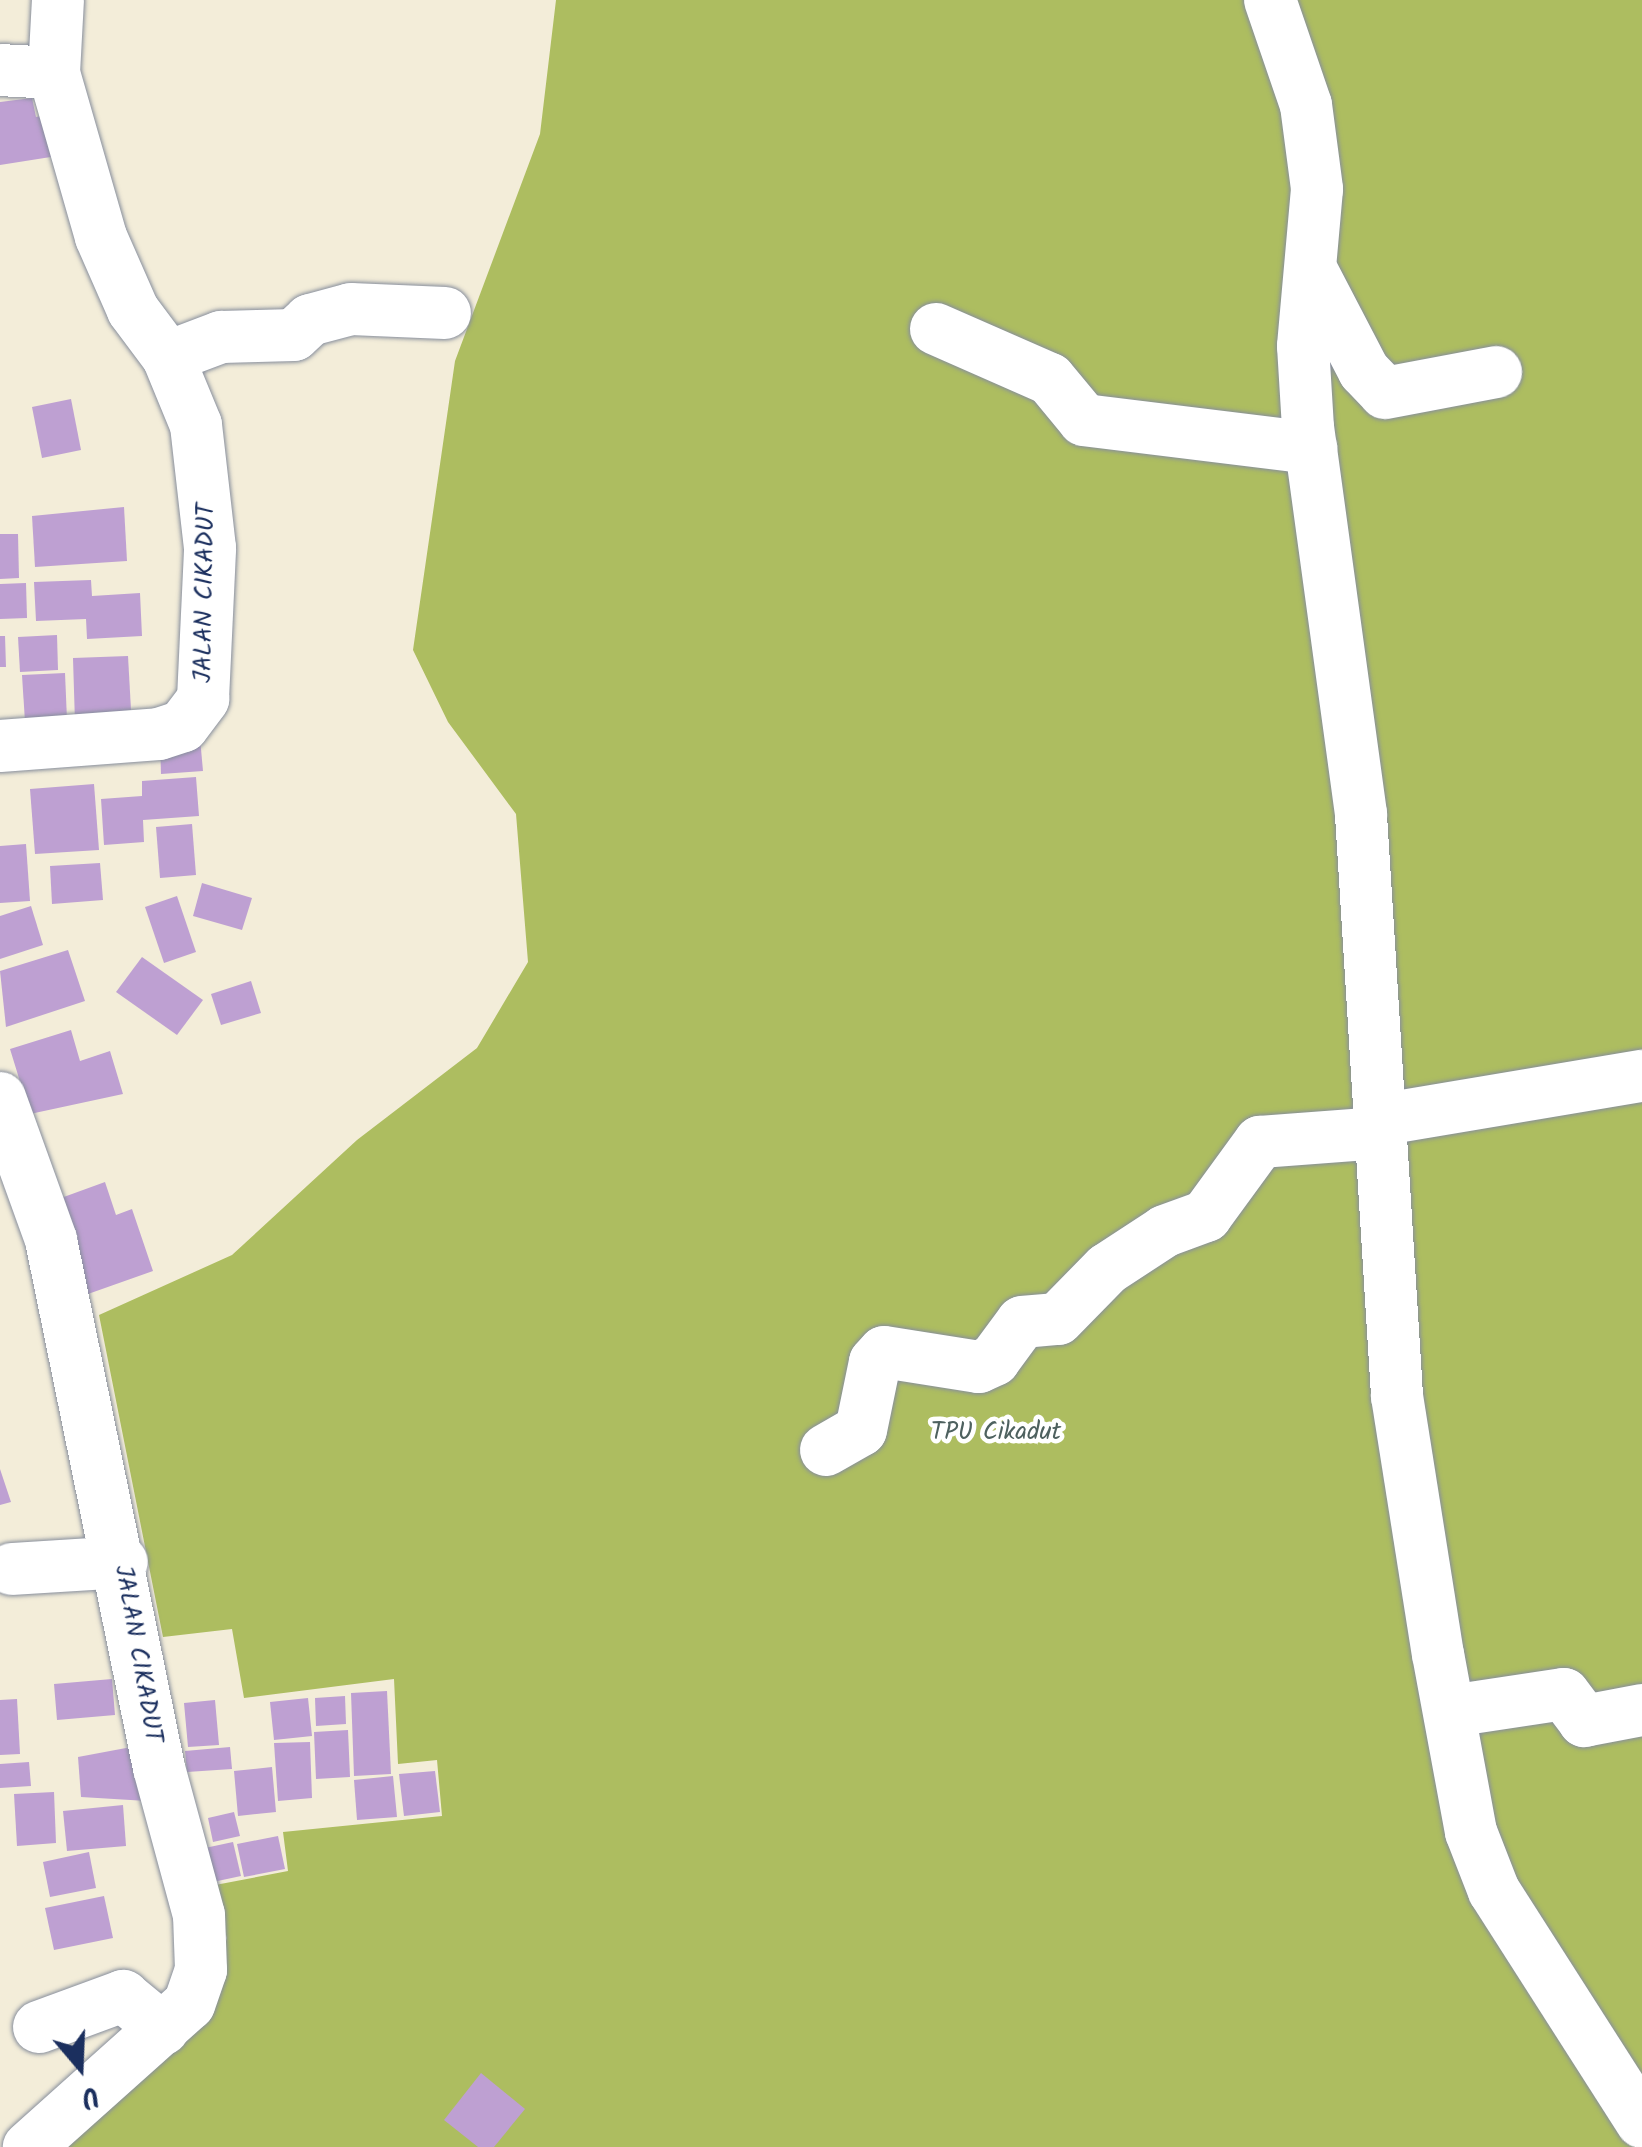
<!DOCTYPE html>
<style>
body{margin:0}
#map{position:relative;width:1642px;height:2147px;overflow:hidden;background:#f3edd9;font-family:Kalam,sans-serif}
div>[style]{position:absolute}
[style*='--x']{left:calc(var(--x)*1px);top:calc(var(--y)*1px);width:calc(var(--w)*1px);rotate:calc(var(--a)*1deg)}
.green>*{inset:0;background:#adbd60}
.building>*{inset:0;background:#bea0d2}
.roads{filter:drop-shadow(0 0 2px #878e9c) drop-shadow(0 0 2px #878e9c)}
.minor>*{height:52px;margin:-26px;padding:0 26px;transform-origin:26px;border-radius:26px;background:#fff}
span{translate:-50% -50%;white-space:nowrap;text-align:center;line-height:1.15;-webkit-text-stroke:9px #fff;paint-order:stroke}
.street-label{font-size:25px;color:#1b2f5e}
.park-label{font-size:25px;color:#4e615f}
.north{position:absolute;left:30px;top:2017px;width:100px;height:100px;-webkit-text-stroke:8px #fff;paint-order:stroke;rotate:161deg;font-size:28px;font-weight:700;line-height:40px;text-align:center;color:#1b2f5e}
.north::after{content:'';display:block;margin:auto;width:35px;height:45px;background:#1b2f5e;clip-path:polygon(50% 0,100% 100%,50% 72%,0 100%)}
</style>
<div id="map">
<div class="green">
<i style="clip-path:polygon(556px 0,1642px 0,1642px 2147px,68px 2147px,201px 2020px,227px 1938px,210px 1886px,288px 1871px,283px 1832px,442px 1816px,437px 1760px,398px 1764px,394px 1679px,244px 1698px,232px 1629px,163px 1637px,99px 1315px,232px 1255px,357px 1140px,477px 1048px,528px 962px,516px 814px,448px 722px,413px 650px,455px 361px,540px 134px)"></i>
</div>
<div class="building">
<i style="clip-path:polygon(32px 98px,36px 117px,52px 114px,57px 156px,0 165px,0 102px)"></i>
<i style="clip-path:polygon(71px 399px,81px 450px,42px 458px,32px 407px)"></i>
<i style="clip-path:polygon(124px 507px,127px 561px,35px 567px,32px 516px)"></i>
<i style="clip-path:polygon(0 534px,18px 534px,19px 578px,0 579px)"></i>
<i style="clip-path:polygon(91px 580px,92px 596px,140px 593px,142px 636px,87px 639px,86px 619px,36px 621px,34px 582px)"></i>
<i style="clip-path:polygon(26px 583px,27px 618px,0 619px,0 584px)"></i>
<i style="clip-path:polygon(57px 635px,58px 670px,20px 672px,18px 637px)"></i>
<i style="clip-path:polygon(0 636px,5px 636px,6px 667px,0 667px)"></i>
<i style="clip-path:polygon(128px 656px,131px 710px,75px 723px,73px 658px)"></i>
<i style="clip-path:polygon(65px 673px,67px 720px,25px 722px,22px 675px)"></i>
<i style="clip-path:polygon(200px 738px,203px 771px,161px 774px,160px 741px)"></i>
<i style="clip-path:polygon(196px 777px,199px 816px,143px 820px,144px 842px,104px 845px,101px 799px,142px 796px,142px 781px)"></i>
<i style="clip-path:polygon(94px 784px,99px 850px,35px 854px,30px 789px)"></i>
<i style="clip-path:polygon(192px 824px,196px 875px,160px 878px,156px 827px)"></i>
<i style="clip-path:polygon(26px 844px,30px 901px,0 903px,0 846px)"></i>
<i style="clip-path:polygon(100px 863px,103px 900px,52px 904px,50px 866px)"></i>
<i style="clip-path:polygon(202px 883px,252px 898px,242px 930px,193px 916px)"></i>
<i style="clip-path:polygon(177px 896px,196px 952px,164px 963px,145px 907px)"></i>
<i style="clip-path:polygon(31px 906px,43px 945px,0 959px,0 916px)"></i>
<i style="clip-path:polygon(68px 950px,85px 1001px,6px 1027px,0 971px)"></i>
<i style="clip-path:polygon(142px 957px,203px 1000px,177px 1035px,116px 992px)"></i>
<i style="clip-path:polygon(251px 981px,261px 1013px,221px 1025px,211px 994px)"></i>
<i style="clip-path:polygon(71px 1030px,80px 1061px,110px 1051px,123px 1094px,30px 1114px,10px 1049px)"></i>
<i style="clip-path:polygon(105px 1182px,116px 1215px,132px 1209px,153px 1271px,88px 1294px,61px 1198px)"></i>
<i style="clip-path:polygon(0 1469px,11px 1502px,0 1505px)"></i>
<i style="clip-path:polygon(112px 1679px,115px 1715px,57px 1720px,54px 1684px)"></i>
<i style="clip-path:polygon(387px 1691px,391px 1774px,354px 1776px,351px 1693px)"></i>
<i style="clip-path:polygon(345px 1696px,346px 1724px,316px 1726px,315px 1698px)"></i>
<i style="clip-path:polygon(308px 1698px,312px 1736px,274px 1740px,270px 1702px)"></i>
<i style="clip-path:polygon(17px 1699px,20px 1754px,0 1755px,0 1700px)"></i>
<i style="clip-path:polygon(215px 1700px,219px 1745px,188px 1747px,184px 1703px)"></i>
<i style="clip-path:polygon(348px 1730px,350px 1777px,316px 1779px,314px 1732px)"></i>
<i style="clip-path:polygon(310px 1742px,312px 1798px,278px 1801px,274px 1743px)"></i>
<i style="clip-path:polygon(142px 1745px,147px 1801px,81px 1797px,78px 1757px)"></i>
<i style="clip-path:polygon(230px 1747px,232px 1769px,187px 1772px,185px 1751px)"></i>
<i style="clip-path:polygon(29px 1762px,31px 1786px,0 1788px,0 1764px)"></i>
<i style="clip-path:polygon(272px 1767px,276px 1812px,238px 1816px,234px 1771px)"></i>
<i style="clip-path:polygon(435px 1771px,440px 1812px,404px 1816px,399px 1774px)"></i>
<i style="clip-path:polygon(393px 1776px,397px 1817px,357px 1820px,354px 1780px)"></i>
<i style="clip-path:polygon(54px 1792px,56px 1843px,17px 1846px,14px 1794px)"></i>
<i style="clip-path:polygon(123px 1805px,126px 1846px,67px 1851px,63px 1811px)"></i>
<i style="clip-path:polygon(234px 1812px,240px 1836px,213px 1842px,208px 1818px)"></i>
<i style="clip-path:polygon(278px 1836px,285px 1869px,244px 1877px,237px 1844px)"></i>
<i style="clip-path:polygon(233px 1842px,241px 1876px,213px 1882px,205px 1848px)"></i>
<i style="clip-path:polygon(89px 1852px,96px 1888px,50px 1897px,43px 1862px)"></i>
<i style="clip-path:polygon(104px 1896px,113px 1938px,54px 1950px,45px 1908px)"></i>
<i style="clip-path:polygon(481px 2073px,525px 2109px,494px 2147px,478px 2147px,444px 2120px)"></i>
</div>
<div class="roads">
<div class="minor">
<i style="--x:1270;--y:0;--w:111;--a:71.1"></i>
<i style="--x:1306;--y:105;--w:85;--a:82.5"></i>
<i style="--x:1317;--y:189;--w:158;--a:95.1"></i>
<i style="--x:1303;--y:346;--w:81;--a:86.5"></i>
<i style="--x:1308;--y:427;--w:392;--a:82.2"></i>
<i style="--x:1361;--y:815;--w:582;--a:86.45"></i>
<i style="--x:1397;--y:1396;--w:261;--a:81"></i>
<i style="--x:1438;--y:1654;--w:181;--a:79.5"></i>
<i style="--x:1471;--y:1832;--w:63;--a:68.7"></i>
<i style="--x:1494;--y:1891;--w:274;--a:57.4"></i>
<i style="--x:0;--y:70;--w:54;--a:3.2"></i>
<i style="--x:1314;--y:275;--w:108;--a:62.5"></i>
<i style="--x:1364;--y:371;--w:30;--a:46"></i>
<i style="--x:1385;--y:393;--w:113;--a:-10.7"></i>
<i style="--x:936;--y:329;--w:124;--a:23.7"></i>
<i style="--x:1050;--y:379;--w:53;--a:50.3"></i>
<i style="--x:1084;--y:420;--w:229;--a:7"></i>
<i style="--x:168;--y:357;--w:57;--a:-20.7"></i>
<i style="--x:221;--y:337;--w:73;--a:-1.6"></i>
<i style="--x:294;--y:335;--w:22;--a:-43"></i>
<i style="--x:310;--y:320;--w:42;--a:-15"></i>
<i style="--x:351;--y:309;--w:94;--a:2.4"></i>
<i style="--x:0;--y:746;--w:159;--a:-4.3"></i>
<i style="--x:159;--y:734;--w:25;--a:-18"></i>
<i style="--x:183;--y:726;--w:34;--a:-53"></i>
<i style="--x:203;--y:699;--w:151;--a:-87.3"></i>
<i style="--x:210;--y:548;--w:124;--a:-96.5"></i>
<i style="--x:196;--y:425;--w:74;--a:-112.4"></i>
<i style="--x:168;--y:357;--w:59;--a:-126.7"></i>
<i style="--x:133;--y:310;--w:80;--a:-113.7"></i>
<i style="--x:101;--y:237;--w:171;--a:-106"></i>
<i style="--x:54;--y:73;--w:73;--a:-86.9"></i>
<i style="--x:0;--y:1098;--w:151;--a:70.2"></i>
<i style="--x:51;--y:1240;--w:539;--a:78.44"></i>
<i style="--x:159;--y:1768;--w:152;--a:74.8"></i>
<i style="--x:199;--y:1915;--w:55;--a:87.9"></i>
<i style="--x:201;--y:1970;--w:36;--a:109"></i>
<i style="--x:189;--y:2004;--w:215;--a:138.2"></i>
<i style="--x:1378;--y:1120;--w:268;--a:-9.5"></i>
<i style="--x:826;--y:1450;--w:40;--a:-29.7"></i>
<i style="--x:861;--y:1430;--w:69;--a:-78.4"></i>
<i style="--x:875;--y:1362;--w:13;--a:-48"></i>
<i style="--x:884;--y:1352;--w:96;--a:9"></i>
<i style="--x:979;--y:1367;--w:17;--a:-25"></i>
<i style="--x:994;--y:1360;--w:47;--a:-53.6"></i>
<i style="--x:1022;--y:1322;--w:36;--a:-5"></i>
<i style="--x:1058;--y:1319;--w:70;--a:-45.6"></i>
<i style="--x:1107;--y:1269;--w:69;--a:-33.2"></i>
<i style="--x:1165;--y:1231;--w:44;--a:-20.1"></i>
<i style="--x:1206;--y:1216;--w:92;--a:-53.9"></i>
<i style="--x:1260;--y:1142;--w:120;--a:-4.3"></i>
<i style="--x:12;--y:1569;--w:110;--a:-3.6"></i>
<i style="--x:1451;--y:1711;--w:114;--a:-8.6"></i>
<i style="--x:1564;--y:1694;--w:34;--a:53"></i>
<i style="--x:1584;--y:1721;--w:59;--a:-10.7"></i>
<i style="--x:39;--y:2027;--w:90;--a:-20.3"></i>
<i style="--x:123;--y:1996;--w:52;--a:39.5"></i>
</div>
</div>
<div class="street-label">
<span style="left:205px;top:593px;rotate:-89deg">JALAN CIKADUT</span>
<span style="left:138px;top:1654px;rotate:80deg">JALAN CIKADUT</span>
</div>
<div class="park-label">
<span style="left:996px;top:1432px">TPU Cikadut</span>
</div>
<div class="north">U</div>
</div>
